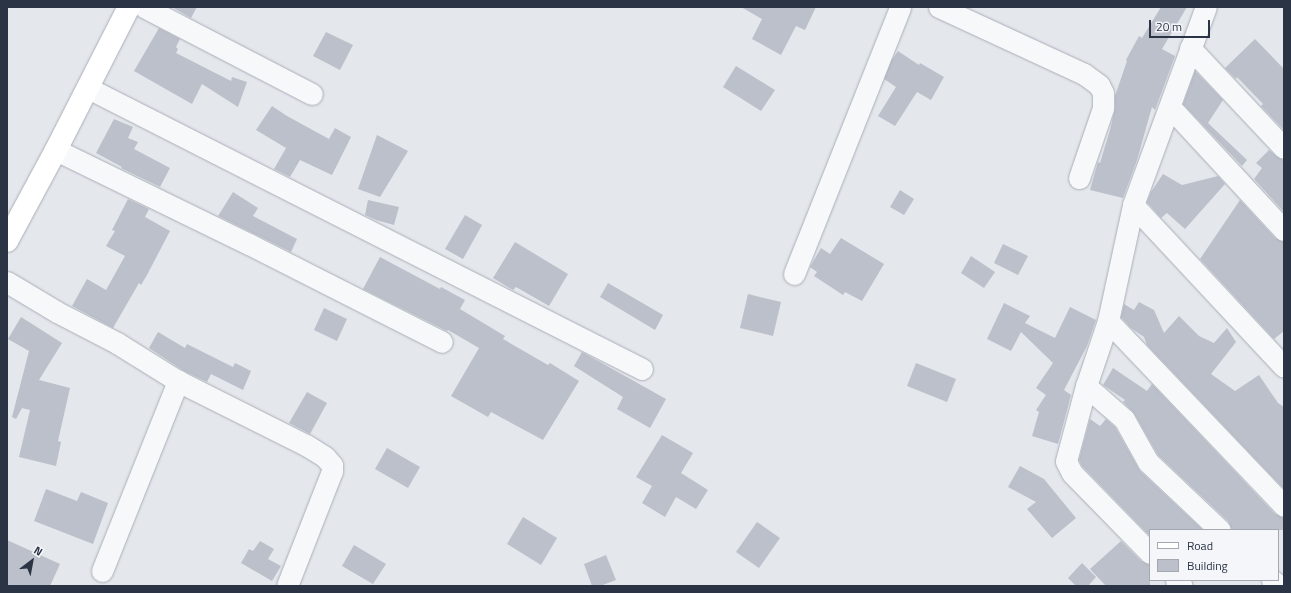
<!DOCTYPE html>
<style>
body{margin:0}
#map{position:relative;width:1291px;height:593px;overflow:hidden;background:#e4e7ec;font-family:"Titillium Web",sans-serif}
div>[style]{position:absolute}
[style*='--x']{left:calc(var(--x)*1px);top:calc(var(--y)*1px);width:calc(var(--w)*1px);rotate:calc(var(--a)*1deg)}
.building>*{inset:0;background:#bbc0ca}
.roads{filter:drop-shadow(0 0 1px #a9aeb7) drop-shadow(0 0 1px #a9aeb7)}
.minor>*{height:21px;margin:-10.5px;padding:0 10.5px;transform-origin:10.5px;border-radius:10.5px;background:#f7f8fa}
.secondary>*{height:22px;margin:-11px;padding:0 11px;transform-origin:11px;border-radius:11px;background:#fff}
span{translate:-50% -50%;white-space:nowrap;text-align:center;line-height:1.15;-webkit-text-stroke:3.5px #f4f6f9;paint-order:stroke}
.frame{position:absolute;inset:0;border:8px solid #2b3445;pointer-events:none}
.legend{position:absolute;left:1149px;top:529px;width:130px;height:52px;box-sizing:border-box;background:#f4f6f9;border:1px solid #a4a8b1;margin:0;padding:5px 7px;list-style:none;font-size:12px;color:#2b3445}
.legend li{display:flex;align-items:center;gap:8px;height:20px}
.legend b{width:20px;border:1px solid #a4a8b1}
.north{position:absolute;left:12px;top:541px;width:40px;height:40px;-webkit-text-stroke:3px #f4f6f9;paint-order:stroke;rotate:32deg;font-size:11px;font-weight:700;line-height:16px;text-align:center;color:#2b3445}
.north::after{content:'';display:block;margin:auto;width:14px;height:18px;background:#2b3445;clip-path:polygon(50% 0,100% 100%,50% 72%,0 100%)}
.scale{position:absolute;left:1149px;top:20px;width:61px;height:18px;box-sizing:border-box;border:2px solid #2b3445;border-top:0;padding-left:5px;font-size:12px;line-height:14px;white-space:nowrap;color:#2b3445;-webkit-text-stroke:3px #f4f6f9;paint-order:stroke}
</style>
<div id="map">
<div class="building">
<i style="clip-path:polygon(172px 7px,197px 7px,191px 18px)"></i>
<i style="clip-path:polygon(741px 7px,816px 7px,805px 30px,796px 26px,781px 55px,752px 39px,762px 19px)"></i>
<i style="clip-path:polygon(1161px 7px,1187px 7px,1162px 49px,1175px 56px,1155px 110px,1152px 107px,1137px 160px,1123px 198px,1090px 190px,1098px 162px,1100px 163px,1110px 130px,1115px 108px,1115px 96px,1127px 61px,1126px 60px,1139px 36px,1142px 38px)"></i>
<i style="clip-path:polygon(159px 28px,180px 39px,176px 47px,178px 49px,176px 53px,231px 81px,232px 77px,247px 82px,238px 107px,202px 84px,192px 104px,134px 71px)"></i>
<i style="clip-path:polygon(326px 32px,353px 45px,340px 70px,313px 56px)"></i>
<i style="clip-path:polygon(1255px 39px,1284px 69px,1284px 130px,1261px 106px,1263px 104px,1237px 77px,1236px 79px,1225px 68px)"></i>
<i style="clip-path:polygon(898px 51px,919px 65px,920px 63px,944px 77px,931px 100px,917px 92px,895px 126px,878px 116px,896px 87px,884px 79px,891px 61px)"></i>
<i style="clip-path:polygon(736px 66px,775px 90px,761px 111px,723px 87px)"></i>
<i style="clip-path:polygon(1195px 71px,1223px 100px,1208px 123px,1247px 160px,1242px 166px,1183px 104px)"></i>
<i style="clip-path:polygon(272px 106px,287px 116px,329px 139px,335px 128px,351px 137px,332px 175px,300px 160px,290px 177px,274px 169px,286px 148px,256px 130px)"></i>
<i style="clip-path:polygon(114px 119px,133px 127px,128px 138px,138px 142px,134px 149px,170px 168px,160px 187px,121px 168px,122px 167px,96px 153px)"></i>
<i style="clip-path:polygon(377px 135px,408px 151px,380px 197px,358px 189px)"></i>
<i style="clip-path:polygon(1269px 150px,1276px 156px,1284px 160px,1284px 212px,1254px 179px,1262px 168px,1256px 163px)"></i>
<i style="clip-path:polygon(1163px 174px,1182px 185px,1218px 176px,1225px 184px,1185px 229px,1167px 213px,1161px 218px,1147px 202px,1151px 192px)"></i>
<i style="clip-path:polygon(900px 190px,914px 199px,904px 215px,890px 207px)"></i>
<i style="clip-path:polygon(233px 192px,258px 208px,253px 216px,297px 239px,291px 252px,218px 216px)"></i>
<i style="clip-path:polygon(128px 199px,149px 209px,145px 217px,170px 231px,147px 275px,141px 285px,139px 283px,113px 328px,72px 306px,87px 279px,106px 290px,125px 256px,106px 246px,115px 231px,112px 230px)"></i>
<i style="clip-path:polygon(368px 200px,399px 207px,394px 225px,376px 220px,365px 215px)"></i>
<i style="clip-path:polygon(1240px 200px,1275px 238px,1284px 242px,1284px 331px,1274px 339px,1200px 259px)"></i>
<i style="clip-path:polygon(465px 215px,482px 225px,463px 259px,445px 249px)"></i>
<i style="clip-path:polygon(841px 238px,884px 264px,862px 301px,845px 292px,843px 295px,814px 276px,817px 272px,810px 267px,821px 248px,830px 254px)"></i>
<i style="clip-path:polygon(515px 242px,568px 274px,549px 306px,516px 287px,513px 290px,493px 278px)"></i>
<i style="clip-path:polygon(1003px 244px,1028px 256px,1018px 275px,994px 263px)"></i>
<i style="clip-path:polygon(971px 256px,995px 272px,984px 288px,961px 273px)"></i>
<i style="clip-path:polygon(380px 257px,440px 289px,441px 287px,465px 300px,460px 309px,505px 336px,503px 339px,548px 365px,550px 363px,579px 381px,543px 440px,491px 412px,488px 417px,451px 396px,479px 348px,448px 330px,447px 331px,363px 289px)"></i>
<i style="clip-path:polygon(608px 283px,663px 315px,655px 330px,600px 297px)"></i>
<i style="clip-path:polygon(748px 294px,781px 302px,773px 336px,740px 328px)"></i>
<i style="clip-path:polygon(1139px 302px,1154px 310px,1164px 333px,1179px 316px,1199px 336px,1214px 343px,1227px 328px,1236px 342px,1211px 374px,1235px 391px,1259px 375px,1278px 403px,1284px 407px,1284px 489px,1147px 345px,1144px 337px,1131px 328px,1121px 317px,1124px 304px,1134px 310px)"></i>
<i style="clip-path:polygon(1004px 303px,1030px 316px,1025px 323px,1055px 338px,1070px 307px,1096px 320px,1087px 346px,1064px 390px,1071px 395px,1058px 444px,1032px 436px,1039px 412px,1036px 410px,1046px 395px,1036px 388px,1053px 363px,1021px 332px,1011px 351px,987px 339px)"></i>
<i style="clip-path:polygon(324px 308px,347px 319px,337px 341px,314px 330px)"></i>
<i style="clip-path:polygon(21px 317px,62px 343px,39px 380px,70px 388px,58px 441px,61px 442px,56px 466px,19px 457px,30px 410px,22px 408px,16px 419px,12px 417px,29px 351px,8px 339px)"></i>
<i style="clip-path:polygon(158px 332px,185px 348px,187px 344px,233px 367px,235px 363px,251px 371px,243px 390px,211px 374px,207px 382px,184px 371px,149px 348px)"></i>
<i style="clip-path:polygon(582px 352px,666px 399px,650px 428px,617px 409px,623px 397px,574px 366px)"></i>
<i style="clip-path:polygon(916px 363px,956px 379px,947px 402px,907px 386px)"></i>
<i style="clip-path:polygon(1113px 368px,1147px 391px,1152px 384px,1275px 514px,1284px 518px,1284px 530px,1232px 530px,1228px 521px,1158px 455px,1134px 413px,1123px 402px,1125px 400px,1103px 385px)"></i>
<i style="clip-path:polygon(307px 392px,327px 403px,310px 434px,289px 423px)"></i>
<i style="clip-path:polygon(1090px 419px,1100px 426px,1106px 419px,1115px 427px,1140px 471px,1203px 530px,1150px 530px,1150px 536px,1082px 466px,1079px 460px)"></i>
<i style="clip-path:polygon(662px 435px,693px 453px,681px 473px,708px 490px,696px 509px,676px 497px,665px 517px,642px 503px,652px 486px,636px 477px)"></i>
<i style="clip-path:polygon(387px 448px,420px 467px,408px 488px,375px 469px)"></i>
<i style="clip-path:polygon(1020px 466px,1044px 479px,1076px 518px,1052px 538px,1027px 509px,1036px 502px,1008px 487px)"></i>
<i style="clip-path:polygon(46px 489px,77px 501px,81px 492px,108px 503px,93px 544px,34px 521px)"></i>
<i style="clip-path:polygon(523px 517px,557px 538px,541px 565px,507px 544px)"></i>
<i style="clip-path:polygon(757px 522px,780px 538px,759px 568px,736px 552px)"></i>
<i style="clip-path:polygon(7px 540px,60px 564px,50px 586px,7px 586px)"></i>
<i style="clip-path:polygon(260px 541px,274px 549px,268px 559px,281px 566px,272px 581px,241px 563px,249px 549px,253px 551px)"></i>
<i style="clip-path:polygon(1121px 541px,1141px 561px,1150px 565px,1150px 586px,1106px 586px,1090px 569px)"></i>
<i style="clip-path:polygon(354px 545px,386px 564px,373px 584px,342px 566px)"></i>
<i style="clip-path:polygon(606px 555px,616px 580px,600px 586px,592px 586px,584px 564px)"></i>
<i style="clip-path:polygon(1082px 563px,1096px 577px,1088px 586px,1076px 586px,1068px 578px)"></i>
</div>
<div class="roads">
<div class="minor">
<i style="--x:144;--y:7;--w:189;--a:27.4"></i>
<i style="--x:939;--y:7;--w:160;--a:24.8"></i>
<i style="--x:1084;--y:74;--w:19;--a:36"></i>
<i style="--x:1099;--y:85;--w:9;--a:63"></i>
<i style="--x:1103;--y:93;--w:15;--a:90"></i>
<i style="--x:1103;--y:108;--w:74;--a:108.9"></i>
<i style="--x:1190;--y:48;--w:137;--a:46.8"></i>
<i style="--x:88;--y:88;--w:621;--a:26.9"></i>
<i style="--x:1170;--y:107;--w:168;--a:47.2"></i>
<i style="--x:56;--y:150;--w:215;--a:26"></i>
<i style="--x:249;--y:244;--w:216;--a:26.9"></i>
<i style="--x:1133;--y:205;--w:221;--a:47"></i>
<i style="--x:794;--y:274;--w:287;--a:-68.3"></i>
<i style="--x:7;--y:282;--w:58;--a:31"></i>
<i style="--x:57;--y:312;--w:68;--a:27.3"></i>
<i style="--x:117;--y:343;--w:72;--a:31.9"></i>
<i style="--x:178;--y:381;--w:143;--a:26.6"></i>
<i style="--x:306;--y:445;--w:22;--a:32"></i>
<i style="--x:325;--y:457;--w:11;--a:49"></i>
<i style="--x:332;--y:465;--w:6;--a:90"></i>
<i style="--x:332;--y:471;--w:123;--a:111.4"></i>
<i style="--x:1108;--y:321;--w:255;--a:46.4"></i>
<i style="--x:1086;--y:386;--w:50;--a:41"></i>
<i style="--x:1124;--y:419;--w:49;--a:60.8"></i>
<i style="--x:1148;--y:462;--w:99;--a:43.4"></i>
<i style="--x:1150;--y:553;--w:112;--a:-134.3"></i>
<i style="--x:1072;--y:473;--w:13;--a:-117"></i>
<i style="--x:1066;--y:461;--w:78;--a:-75.1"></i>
<i style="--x:1086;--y:386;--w:69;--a:-71.3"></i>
<i style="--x:1108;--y:321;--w:119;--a:-77.8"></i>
<i style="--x:1133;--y:205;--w:211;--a:-69.8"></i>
<i style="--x:102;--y:571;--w:205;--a:-68.2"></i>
<i style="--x:1176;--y:580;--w:8;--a:45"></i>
<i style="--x:1272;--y:580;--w:9;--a:41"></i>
</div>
<div class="secondary">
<i style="--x:7;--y:241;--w:103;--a:-61.7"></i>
<i style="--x:56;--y:150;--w:161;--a:-63"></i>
</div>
</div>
<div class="frame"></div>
<ul class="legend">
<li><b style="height:5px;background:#fff"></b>Road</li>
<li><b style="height:11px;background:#bbc0ca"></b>Building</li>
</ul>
<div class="north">N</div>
<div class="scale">20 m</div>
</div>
